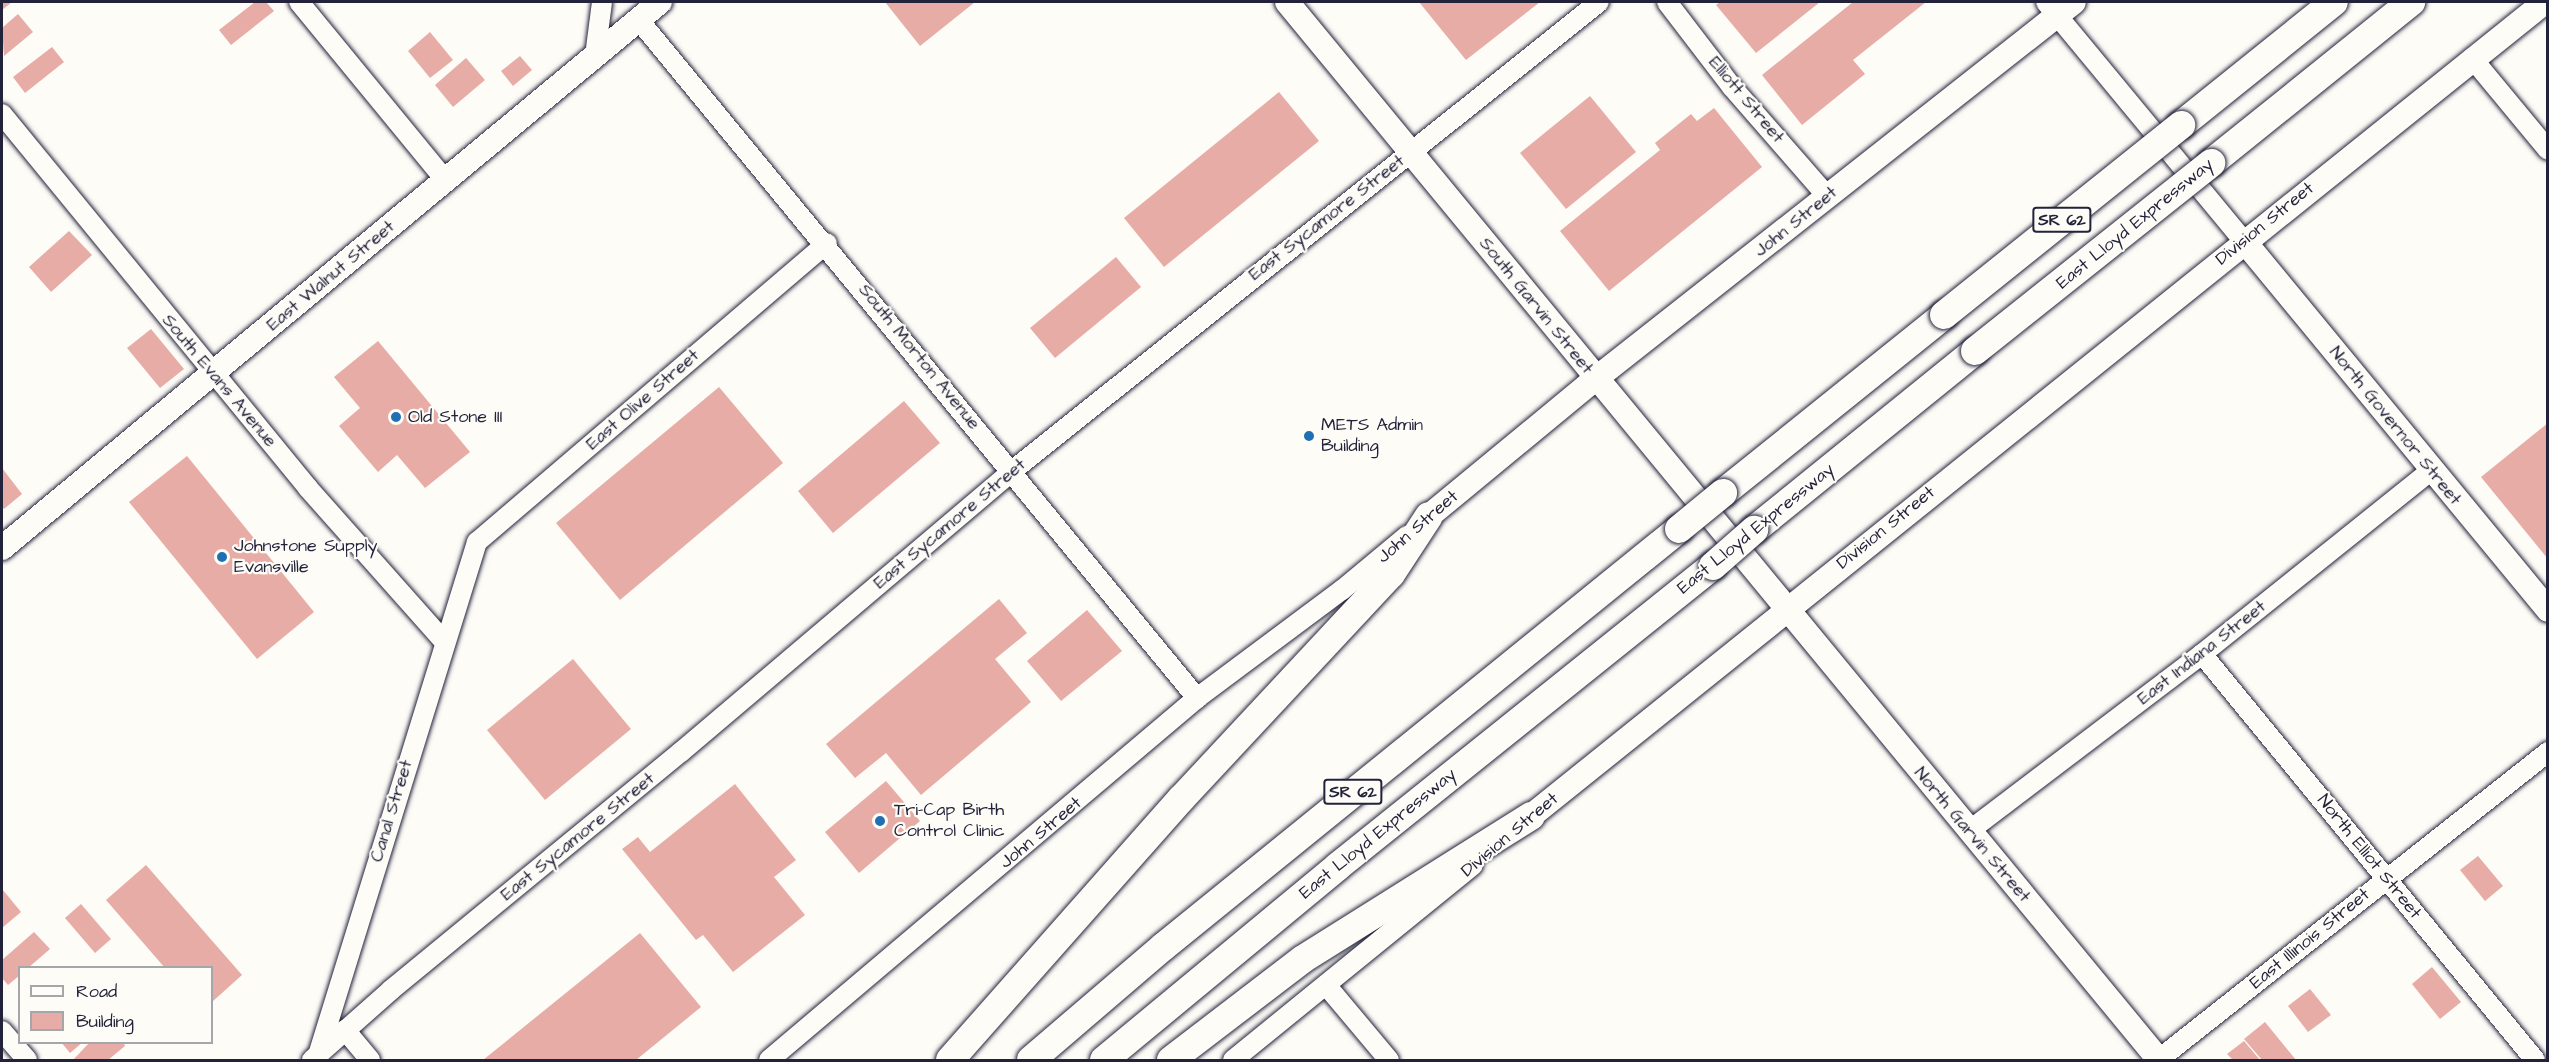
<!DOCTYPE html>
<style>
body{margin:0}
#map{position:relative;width:2549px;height:1062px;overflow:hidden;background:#fdfcf7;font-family:"Architects Daughter",sans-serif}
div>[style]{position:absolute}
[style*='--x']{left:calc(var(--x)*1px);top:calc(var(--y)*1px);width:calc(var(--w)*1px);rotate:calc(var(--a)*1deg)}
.building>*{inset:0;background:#e7aca5}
.roads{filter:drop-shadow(0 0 2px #22223b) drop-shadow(0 0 2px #22223b)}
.minor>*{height:20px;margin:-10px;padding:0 10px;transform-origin:10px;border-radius:10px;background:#fdfcf7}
.major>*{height:24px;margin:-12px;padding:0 12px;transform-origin:12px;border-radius:12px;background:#fdfcf7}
.highway>*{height:28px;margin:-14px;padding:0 14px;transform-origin:14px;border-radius:14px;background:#fdfcf7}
.bridges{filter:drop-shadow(0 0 2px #22223b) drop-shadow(0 0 2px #22223b)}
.highway-bridge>*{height:28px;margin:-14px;padding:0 14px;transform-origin:14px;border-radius:14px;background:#fdfcf7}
.dots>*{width:16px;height:16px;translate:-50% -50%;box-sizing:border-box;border:3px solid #fdfcf7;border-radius:50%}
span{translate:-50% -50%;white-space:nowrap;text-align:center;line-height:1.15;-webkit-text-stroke:4.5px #fdfcf7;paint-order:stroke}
.shield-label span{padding:2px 4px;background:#fdfcf7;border:2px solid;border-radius:4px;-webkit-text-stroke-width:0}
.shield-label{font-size:16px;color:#22223b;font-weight:700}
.street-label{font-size:18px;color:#22223b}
.poi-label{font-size:18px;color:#22223b}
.left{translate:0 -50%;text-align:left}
.frame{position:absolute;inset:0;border:3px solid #22223b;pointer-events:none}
.legend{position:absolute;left:18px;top:966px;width:195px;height:78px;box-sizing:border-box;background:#fdfcf7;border:2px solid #a5a5ac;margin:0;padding:8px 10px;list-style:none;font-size:18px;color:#22223b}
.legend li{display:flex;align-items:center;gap:12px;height:30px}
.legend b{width:30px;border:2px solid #a5a5ac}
</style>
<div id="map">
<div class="building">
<i style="clip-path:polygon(2px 2px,12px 2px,2px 10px)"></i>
<i style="clip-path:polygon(255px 2px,266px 2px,274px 11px,231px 45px,219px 30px)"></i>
<i style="clip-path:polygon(885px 2px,975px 2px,920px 46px)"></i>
<i style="clip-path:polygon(1419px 2px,1540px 2px,1466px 60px)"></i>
<i style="clip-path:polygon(1720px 2px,1820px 2px,1756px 53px,1716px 5px)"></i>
<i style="clip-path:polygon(1853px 2px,1926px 2px,1853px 60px,1865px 74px,1802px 125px,1762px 75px)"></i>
<i style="clip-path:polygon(18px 14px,33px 32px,4px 56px,2px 28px)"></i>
<i style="clip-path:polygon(430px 32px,453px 60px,430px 78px,408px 51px)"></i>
<i style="clip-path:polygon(52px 47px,64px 62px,25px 93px,13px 77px)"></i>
<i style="clip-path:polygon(520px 56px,532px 70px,513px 86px,501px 71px)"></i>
<i style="clip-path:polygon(466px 58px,485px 80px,453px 107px,435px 85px)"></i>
<i style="clip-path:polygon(1279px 92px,1319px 141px,1164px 267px,1124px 218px)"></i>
<i style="clip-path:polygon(1590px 96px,1636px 152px,1566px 209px,1520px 153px)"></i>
<i style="clip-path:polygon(1714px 108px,1762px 167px,1609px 291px,1560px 231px,1660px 150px,1655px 143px,1691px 114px,1697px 121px)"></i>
<i style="clip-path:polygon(69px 231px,92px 255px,51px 292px,29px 267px)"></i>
<i style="clip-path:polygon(1116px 257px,1141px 287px,1055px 358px,1030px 328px)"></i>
<i style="clip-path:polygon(151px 329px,184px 369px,160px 388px,127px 348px)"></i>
<i style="clip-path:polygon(378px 341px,470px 452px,425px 488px,397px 455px,378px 472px,339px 426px,360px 408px,334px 377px)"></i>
<i style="clip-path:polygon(719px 387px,783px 463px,620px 600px,556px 523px)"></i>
<i style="clip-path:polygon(904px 401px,940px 443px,833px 533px,798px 491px)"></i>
<i style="clip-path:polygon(2548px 423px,2548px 559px,2481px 477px)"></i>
<i style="clip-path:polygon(187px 456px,314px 612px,257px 659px,129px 502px)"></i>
<i style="clip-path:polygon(2px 468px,22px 494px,4px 509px,2px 506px)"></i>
<i style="clip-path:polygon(999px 599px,1027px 633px,995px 659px,1031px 702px,921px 795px,886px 753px,855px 778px,826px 744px)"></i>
<i style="clip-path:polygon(1087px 610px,1122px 651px,1061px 701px,1027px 661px)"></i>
<i style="clip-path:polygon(573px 659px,631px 729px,545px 800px,487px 730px)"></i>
<i style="clip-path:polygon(886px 781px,920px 821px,859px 873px,825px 832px)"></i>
<i style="clip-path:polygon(735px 784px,796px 860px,774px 877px,805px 915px,733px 972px,703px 935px,696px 940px,622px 849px,638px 837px,650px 852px)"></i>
<i style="clip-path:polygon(2478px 856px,2503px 886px,2485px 901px,2460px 870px)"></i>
<i style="clip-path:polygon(146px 865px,242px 975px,212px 1002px,212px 968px,165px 968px,106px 900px)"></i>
<i style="clip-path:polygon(3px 890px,21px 912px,2px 928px,2px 891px)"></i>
<i style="clip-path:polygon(81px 904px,111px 939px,95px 953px,65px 918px)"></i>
<i style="clip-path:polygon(34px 932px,50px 949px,28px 968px,20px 968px,20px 975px,8px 985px,2px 978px,2px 960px)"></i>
<i style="clip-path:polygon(640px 933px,701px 1007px,636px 1060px,483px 1060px)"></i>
<i style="clip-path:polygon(2432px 967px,2461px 1002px,2440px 1019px,2412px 984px)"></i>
<i style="clip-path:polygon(2310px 989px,2331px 1015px,2308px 1032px,2288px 1006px)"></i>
<i style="clip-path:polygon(2265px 1022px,2296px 1060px,2262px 1060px,2244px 1039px)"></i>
<i style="clip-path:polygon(2244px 1041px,2260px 1060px,2233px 1060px,2227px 1054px)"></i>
<i style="clip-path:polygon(61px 1042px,83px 1042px,70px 1053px)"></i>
<i style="clip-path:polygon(90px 1042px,123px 1042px,125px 1046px,108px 1060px,73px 1060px)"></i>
</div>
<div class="roads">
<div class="minor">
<i style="--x:299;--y:2;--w:232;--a:50.6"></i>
<i style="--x:1667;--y:2;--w:107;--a:52.6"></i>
<i style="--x:1732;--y:87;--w:146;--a:48.9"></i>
<i style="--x:2046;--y:2;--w:310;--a:50.4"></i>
<i style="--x:638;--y:19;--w:880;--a:50.54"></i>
<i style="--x:595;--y:56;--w:54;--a:-82.6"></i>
<i style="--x:2472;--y:58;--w:119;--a:50.4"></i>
<i style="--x:2;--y:114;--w:483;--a:50.7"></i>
<i style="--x:308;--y:488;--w:205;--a:48.4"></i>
<i style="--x:2202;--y:654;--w:525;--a:50.64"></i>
<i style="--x:1969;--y:831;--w:293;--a:-37.2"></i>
<i style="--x:2202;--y:654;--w:295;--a:-38.7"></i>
<i style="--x:1326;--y:985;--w:98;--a:50"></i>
<i style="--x:345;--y:1030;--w:39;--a:50"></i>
<i style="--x:2;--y:1031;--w:38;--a:49"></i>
<i style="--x:319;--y:1052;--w:534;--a:-72.79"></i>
<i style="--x:477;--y:542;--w:460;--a:-40.5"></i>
<i style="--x:312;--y:1060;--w:106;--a:-41.5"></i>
<i style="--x:391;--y:990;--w:375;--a:-39.4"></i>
<i style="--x:681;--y:752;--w:434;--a:-40.3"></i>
<i style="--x:1012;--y:471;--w:751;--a:-38.62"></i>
<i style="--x:769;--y:1060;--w:561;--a:-40.22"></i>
<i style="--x:1197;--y:698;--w:181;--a:-36.7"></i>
<i style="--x:1342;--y:590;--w:85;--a:-39.7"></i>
<i style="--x:1233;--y:1060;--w:309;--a:-39.1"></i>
<i style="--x:2158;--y:1060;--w:497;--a:-38.3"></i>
</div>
<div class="major">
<i style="--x:1287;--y:2;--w:1371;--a:50.5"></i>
<i style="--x:2244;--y:241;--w:478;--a:50.5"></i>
<i style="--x:1429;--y:516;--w:207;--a:-39.5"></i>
<i style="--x:1589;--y:384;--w:617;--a:-38.22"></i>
<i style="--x:2;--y:548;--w:855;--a:-39.69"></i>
<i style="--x:1531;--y:816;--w:1300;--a:-38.76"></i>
</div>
<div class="highway">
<i style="--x:2181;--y:125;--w:196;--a:-38.8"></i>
<i style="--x:2211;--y:163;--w:257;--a:-38.8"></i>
<i style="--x:1723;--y:493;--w:284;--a:-38.8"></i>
<i style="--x:1754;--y:530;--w:284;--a:-39"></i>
<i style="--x:950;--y:1060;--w:350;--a:-48.5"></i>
<i style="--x:1182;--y:798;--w:306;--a:-47"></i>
<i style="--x:1391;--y:574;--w:69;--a:-56.8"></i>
<i style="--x:1031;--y:1060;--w:174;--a:-40.6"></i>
<i style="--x:1163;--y:947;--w:664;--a:-39.01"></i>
<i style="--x:1104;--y:1060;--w:303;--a:-39.6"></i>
<i style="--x:1337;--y:867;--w:482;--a:-38.7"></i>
<i style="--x:1171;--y:1060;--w:166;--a:-37.4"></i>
<i style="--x:1303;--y:959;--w:269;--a:-32.1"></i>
</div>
</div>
<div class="bridges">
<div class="highway-bridge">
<i style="--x:1944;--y:315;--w:304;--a:-38.7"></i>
<i style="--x:1975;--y:351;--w:302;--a:-38.5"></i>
<i style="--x:1679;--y:529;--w:57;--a:-39.3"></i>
<i style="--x:1713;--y:566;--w:55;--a:-41.3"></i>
</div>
</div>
<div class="dots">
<i style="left:396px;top:417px;background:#1f6fb2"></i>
<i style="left:1309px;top:436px;background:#1f6fb2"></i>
<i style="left:222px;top:557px;background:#1f6fb2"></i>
<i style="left:880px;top:821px;background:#1f6fb2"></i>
</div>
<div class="shield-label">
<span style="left:2062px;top:220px">SR 62</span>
<span style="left:1353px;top:792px">SR 62</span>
</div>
<div class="street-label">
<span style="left:1746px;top:100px;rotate:50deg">Elliott Street</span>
<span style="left:1327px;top:218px;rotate:-38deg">East Sycamore Street</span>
<span style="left:1796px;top:222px;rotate:-39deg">John Street</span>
<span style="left:2135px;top:224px;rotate:-39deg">East Lloyd Expressway</span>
<span style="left:2265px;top:224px;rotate:-39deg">Division Street</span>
<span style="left:331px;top:276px;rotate:-40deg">East Walnut Street</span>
<span style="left:1536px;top:306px;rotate:51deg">South Garvin Street</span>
<span style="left:919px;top:357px;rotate:51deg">South Morton Avenue</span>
<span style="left:219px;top:381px;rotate:50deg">South Evans Avenue</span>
<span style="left:643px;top:400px;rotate:-41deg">East Olive Street</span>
<span style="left:2395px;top:426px;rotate:51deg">North Governor Street</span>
<span style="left:950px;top:524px;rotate:-40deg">East Sycamore Street</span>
<span style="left:1418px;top:527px;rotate:-41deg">John Street</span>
<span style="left:1886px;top:528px;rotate:-39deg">Division Street</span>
<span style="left:1756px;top:529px;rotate:-39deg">East Lloyd Expressway</span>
<span style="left:2202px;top:653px;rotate:-38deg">East Indiana Street</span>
<span style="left:392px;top:811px;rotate:-73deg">Canal Street</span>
<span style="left:1041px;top:833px;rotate:-40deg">John Street</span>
<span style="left:1378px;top:834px;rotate:-39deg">East Lloyd Expressway</span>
<span style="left:1510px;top:835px;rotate:-40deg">Division Street</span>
<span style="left:1972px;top:835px;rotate:50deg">North Garvin Street</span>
<span style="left:578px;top:837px;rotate:-39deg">East Sycamore Street</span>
<span style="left:2369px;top:857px;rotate:51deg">North Elliot Street</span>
<span style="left:2310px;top:939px;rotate:-39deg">East Illinois Street</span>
</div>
<div class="poi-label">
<span class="left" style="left:408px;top:417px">Old Stone III</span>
<span class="left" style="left:1321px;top:436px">METS Admin<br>Building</span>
<span class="left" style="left:234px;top:557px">Johnstone Supply<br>Evansville</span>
<span class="left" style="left:894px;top:821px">Tri-Cap Birth<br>Control Clinic</span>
</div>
<div class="frame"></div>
<ul class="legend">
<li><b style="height:8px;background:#fdfcf7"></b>Road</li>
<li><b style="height:16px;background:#e7aca5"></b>Building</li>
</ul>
</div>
